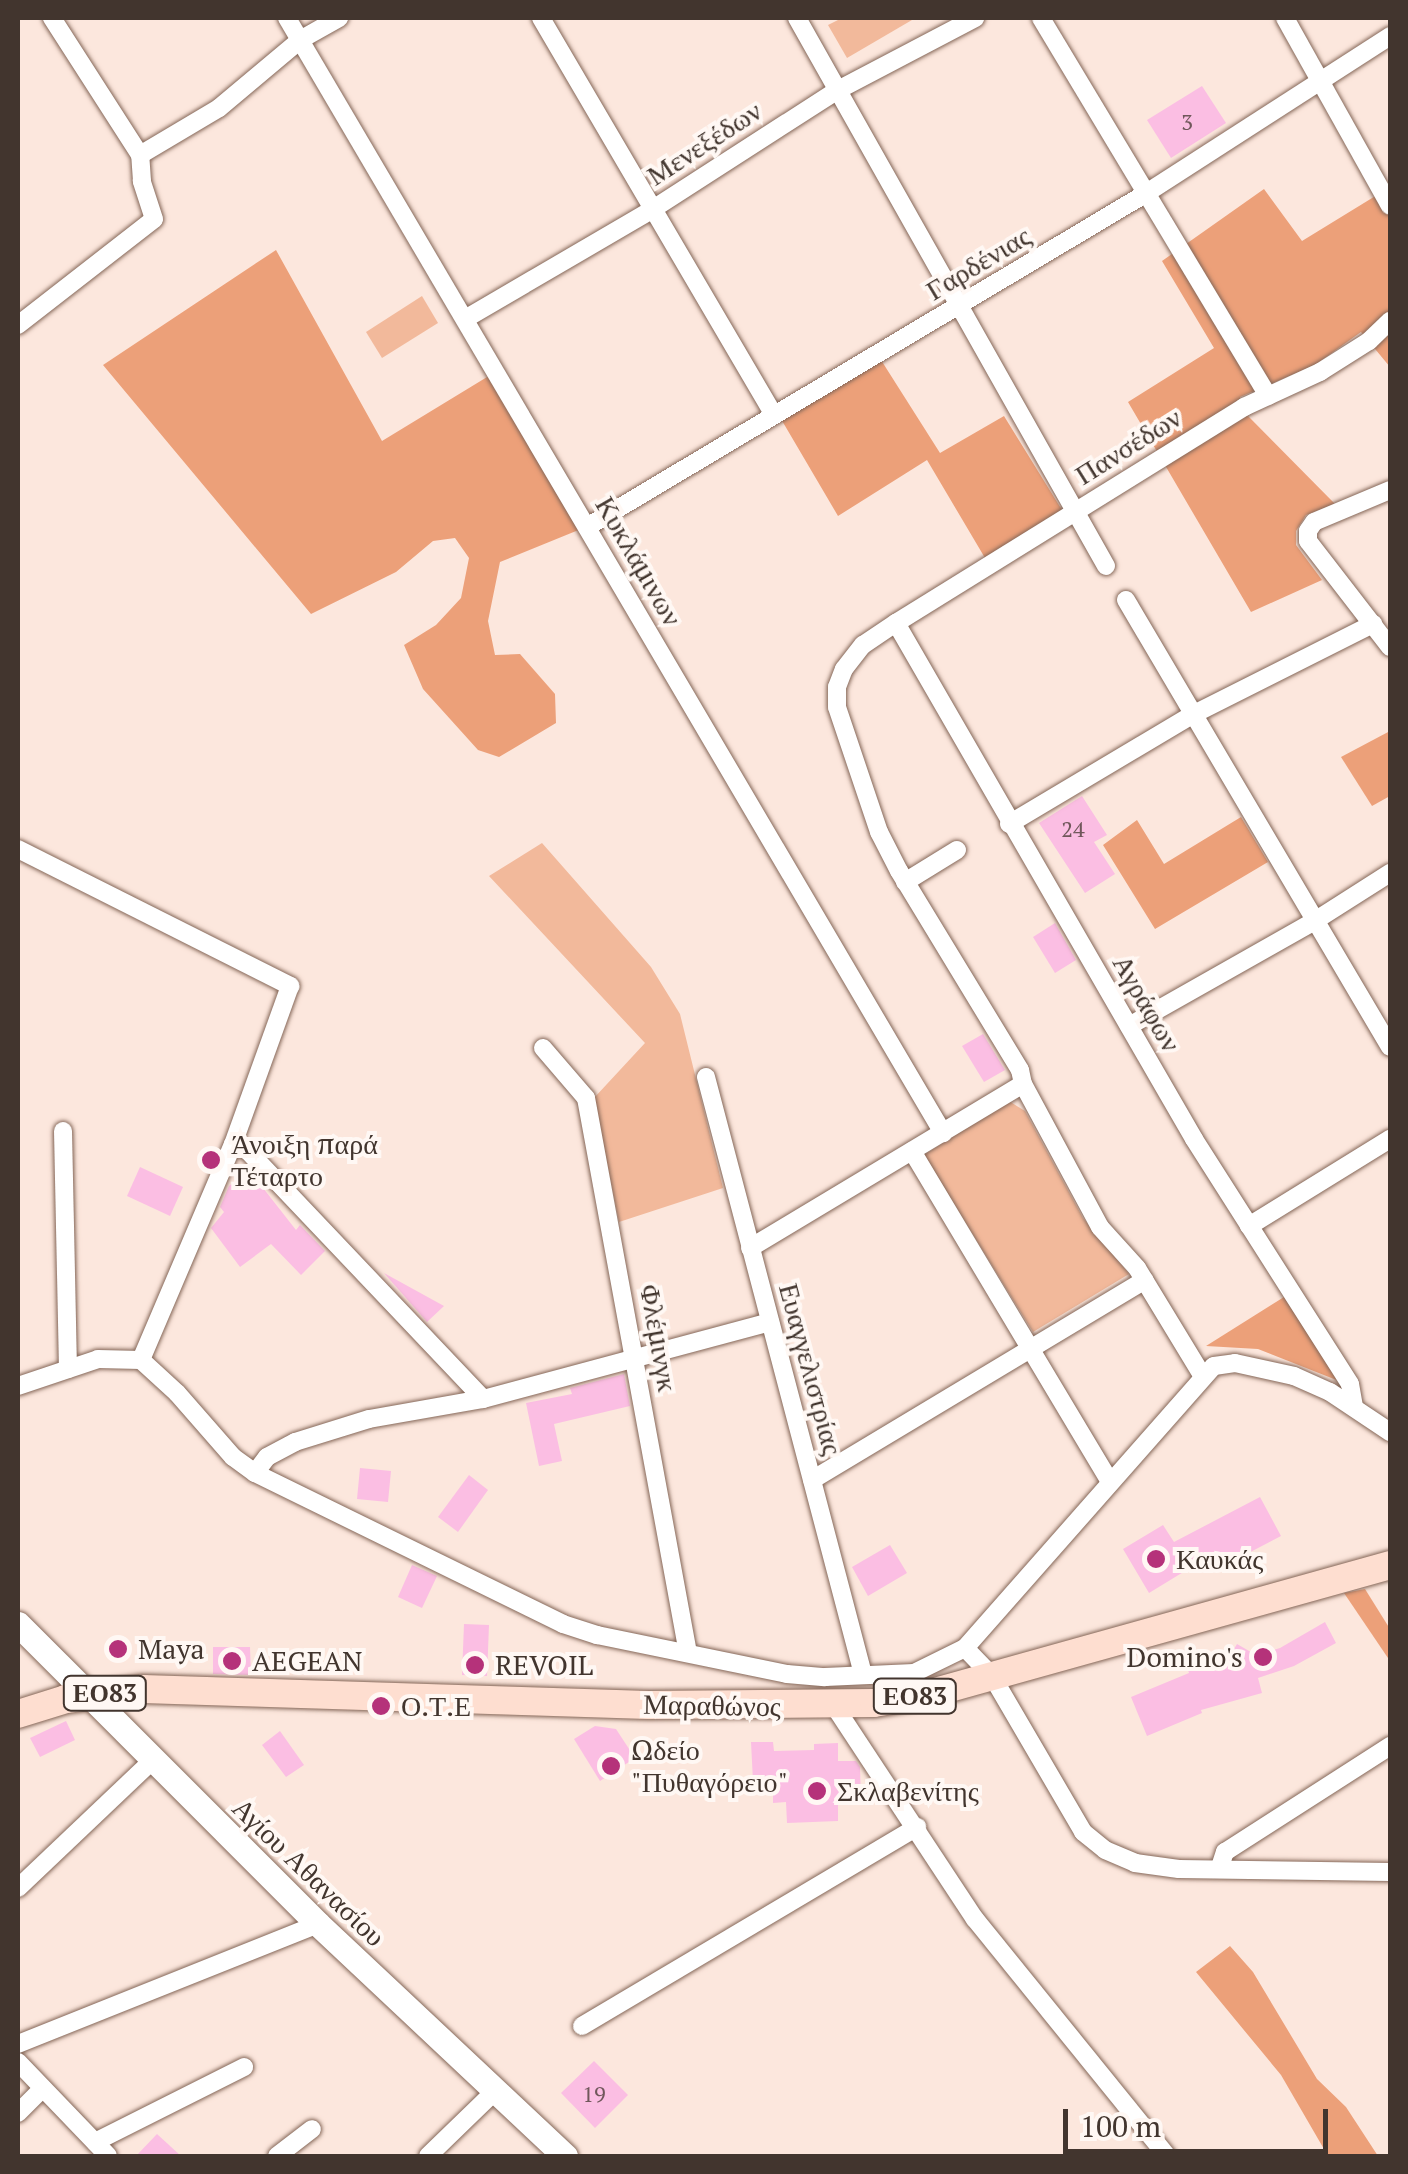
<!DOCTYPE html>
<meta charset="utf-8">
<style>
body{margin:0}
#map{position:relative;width:1408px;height:2174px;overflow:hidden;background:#fce7dd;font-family:"PT Serif",serif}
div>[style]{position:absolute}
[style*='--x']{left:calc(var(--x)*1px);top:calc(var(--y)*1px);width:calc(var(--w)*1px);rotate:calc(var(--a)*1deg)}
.green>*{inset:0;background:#f2b99b}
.forest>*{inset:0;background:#eca079}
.building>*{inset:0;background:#fbbee3}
.roads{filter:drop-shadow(0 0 2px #846657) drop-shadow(0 0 2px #846657)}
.street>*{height:18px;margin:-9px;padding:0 9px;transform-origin:9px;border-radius:9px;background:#fff}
.secondary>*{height:25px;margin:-12.5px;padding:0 12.5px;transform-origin:12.5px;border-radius:12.5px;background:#fff}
.primary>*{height:28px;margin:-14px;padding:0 14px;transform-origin:14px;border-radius:14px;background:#feded0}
.dots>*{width:28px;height:28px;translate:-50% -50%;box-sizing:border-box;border:5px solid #fff8f4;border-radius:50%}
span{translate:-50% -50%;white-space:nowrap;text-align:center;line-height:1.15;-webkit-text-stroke:8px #fff8f4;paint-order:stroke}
.number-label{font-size:22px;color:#70575b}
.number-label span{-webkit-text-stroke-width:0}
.shield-label span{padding:2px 8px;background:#fff8f4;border:2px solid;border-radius:8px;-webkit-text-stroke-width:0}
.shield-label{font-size:25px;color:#42352e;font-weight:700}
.street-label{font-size:28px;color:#42352e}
.poi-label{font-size:28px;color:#42352e}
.left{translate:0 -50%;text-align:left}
.right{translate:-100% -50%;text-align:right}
.frame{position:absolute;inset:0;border:20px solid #42352e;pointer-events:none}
.scale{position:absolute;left:1063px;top:2109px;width:265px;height:45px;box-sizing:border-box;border:5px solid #42352e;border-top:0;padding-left:12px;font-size:30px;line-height:35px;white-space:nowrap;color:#42352e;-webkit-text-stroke:8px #fff8f4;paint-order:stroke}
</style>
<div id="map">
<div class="green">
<i style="clip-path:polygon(842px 18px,910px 18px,912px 20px,847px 58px,828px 25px)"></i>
<i style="clip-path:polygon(422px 296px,438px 323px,382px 358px,366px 332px)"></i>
<i style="clip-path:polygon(542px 843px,651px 967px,680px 1014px,723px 1188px,619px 1222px,594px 1098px,645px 1043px,489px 876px)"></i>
<i style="clip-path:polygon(1009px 1101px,1025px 1111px,1083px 1218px,1129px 1274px,1033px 1332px,924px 1155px)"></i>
</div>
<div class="forest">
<i style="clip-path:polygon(1264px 189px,1302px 241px,1377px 195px,1390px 214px,1390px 367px,1361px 332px,1315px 365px,1240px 397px,1248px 416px,1335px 504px,1306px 515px,1296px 531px,1296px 545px,1322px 580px,1251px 612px,1128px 402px,1214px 348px,1162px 261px)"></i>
<i style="clip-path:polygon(276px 250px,382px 441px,492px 374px,581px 529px,500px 562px,488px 621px,495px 655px,520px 654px,555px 694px,556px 723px,499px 757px,478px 750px,423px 689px,404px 645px,436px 625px,461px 598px,469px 558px,455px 538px,433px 541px,396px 572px,311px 614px,103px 365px)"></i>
<i style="clip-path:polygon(881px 360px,940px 453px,1004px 416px,1062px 510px,985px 558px,927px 460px,838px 516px,781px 419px)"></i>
<i style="clip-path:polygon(1390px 731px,1390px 796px,1372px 806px,1341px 757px)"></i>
<i style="clip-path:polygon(1241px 817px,1268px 862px,1155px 929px,1103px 845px,1137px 820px,1164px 864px)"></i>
<i style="clip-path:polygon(1284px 1297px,1339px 1381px,1258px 1349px,1206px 1346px)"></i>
<i style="clip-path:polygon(1365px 1589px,1390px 1629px,1390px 1661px,1344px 1593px)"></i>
<i style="clip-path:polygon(1230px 1946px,1253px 1972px,1317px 2079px,1346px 2107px,1378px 2156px,1328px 2156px,1281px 2075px,1196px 1972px)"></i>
</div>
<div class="building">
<i style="clip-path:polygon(1202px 86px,1226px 123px,1171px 158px,1147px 120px)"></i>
<i style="clip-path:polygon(1082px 796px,1107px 835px,1094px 842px,1115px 874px,1085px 893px,1039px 823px)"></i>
<i style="clip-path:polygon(1055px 923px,1076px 960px,1055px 973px,1033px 937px)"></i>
<i style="clip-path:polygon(983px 1034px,1005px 1070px,984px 1082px,962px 1046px)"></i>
<i style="clip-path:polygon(140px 1167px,183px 1187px,170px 1216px,127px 1196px)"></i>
<i style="clip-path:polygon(249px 1170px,296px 1230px,300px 1225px,325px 1251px,301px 1275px,271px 1244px,240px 1267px,211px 1228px,224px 1212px,220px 1207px,229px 1186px)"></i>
<i style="clip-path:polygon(384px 1273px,444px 1306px,427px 1322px)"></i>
<i style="clip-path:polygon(624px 1374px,630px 1406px,554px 1424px,562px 1461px,539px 1466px,526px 1403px,572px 1394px,570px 1388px)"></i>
<i style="clip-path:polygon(360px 1468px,391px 1471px,388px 1502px,357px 1499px)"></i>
<i style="clip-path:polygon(469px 1475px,488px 1490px,458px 1532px,438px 1517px)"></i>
<i style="clip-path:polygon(1260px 1497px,1281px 1536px,1210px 1573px,1203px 1560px,1149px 1593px,1123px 1549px,1163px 1525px,1174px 1542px)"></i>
<i style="clip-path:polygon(890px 1545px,907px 1573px,868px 1596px,852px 1567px)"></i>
<i style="clip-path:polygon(412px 1565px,437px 1576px,422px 1608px,398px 1597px)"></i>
<i style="clip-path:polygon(1325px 1622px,1336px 1643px,1294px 1666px,1258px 1678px,1262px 1693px,1201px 1710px,1202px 1713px,1147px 1736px,1131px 1697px,1189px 1673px,1187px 1667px,1231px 1654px,1237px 1644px,1256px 1655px,1280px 1648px)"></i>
<i style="clip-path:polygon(464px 1624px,489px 1625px,487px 1676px,462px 1675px)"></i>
<i style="clip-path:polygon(213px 1647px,250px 1647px,251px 1675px,213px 1674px)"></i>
<i style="clip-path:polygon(66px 1721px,75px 1740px,40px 1757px,30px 1738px)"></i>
<i style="clip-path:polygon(595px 1726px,616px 1729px,635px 1758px,600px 1781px,574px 1739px)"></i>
<i style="clip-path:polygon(280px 1731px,304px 1765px,286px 1777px,262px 1745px)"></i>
<i style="clip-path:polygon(751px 1742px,773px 1742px,774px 1751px,814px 1750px,814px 1744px,838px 1743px,838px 1761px,856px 1761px,860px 1767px,861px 1801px,838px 1802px,838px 1821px,787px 1823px,786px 1802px,773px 1803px,773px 1780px,753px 1781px)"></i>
<i style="clip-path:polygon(594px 2061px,628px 2095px,595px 2128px,561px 2093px)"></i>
<i style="clip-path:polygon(157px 2134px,181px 2156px,136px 2156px)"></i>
</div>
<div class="roads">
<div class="street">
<i style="--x:287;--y:18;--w:1294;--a:59.53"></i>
<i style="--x:541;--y:18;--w:458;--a:59.6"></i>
<i style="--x:797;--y:18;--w:629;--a:60.58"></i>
<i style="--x:1041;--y:18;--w:441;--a:59"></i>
<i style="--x:1285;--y:18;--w:215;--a:60.8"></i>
<i style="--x:140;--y:155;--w:92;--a:-30.7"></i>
<i style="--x:219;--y:108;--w:106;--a:-40"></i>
<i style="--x:300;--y:40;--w:45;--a:-29.4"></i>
<i style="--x:465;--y:319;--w:218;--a:-30.3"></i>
<i style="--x:653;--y:209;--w:220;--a:-32.8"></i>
<i style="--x:838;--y:90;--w:155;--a:-27.7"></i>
<i style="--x:18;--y:325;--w:172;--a:-37.9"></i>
<i style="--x:154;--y:219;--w:40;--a:-108"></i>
<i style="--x:142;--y:181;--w:26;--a:-94"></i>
<i style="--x:140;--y:155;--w:163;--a:-122.7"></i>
<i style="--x:1390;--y:490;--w:82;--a:157.2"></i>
<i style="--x:1314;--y:522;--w:11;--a:124"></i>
<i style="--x:1308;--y:531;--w:10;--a:90"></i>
<i style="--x:1308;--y:541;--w:134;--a:52.3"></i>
<i style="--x:587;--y:527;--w:650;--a:-30.83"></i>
<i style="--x:1145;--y:194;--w:292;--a:-32.8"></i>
<i style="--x:1126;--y:600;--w:519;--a:59.43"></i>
<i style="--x:896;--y:623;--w:596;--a:59.99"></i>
<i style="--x:1194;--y:1139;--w:290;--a:57.5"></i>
<i style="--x:1350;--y:1384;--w:23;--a:80"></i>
<i style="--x:1009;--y:824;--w:213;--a:-30.8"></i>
<i style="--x:1192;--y:715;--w:203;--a:-26.7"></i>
<i style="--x:18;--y:849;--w:305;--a:26.7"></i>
<i style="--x:290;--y:986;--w:168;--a:109.8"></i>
<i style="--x:233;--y:1144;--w:235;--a:113.1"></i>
<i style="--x:905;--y:882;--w:61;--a:-31.6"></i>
<i style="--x:1129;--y:1026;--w:211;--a:-29.5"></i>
<i style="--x:1313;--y:922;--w:91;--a:-32.5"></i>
<i style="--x:543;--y:1048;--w:66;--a:49.3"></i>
<i style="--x:586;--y:1098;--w:564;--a:79.59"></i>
<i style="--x:706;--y:1077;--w:617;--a:75.27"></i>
<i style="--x:63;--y:1131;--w:238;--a:88.8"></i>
<i style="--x:233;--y:1144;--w:17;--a:25"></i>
<i style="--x:248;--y:1151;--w:342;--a:46.5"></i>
<i style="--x:912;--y:1151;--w:386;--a:59.1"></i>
<i style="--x:1249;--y:1226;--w:166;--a:-31.7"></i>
<i style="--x:750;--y:1248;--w:318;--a:-31"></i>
<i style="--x:1202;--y:1375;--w:125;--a:-121.3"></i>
<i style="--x:1137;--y:1268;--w:55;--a:-132.1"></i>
<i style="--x:1100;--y:1227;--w:162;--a:-118.3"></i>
<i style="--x:1023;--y:1084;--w:14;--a:-102"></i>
<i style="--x:1020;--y:1070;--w:233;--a:-121.3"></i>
<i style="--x:899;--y:871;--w:44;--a:-117.1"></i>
<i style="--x:879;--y:832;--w:132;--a:-108.6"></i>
<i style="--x:837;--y:707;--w:20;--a:-90"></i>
<i style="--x:837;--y:687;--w:19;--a:-69"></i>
<i style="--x:844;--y:669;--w:31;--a:-52"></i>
<i style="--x:863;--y:645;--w:40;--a:-34"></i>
<i style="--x:896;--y:623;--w:410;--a:-31.8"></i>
<i style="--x:1244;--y:407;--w:84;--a:-24.7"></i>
<i style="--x:1320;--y:372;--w:58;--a:-32.3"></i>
<i style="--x:1369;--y:341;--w:29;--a:-44"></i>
<i style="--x:18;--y:1386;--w:84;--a:-18.6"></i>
<i style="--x:98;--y:1359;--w:43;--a:1.3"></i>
<i style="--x:141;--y:1360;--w:49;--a:42.5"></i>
<i style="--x:177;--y:1393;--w:85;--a:48.8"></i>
<i style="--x:233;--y:1457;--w:27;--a:36"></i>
<i style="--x:255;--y:1473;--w:343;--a:26.1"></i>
<i style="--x:563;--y:1624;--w:36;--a:18"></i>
<i style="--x:597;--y:1635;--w:194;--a:11.6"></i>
<i style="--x:787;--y:1674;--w:38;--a:5"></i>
<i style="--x:825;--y:1677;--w:89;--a:-2.6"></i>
<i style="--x:914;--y:1673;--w:57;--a:-26.1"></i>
<i style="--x:965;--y:1648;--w:39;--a:46"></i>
<i style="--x:992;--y:1676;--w:181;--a:59.7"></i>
<i style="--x:1083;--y:1832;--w:28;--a:39"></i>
<i style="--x:1105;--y:1850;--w:33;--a:23"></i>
<i style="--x:1135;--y:1863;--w:44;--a:7.8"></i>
<i style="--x:1179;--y:1869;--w:211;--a:0.8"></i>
<i style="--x:255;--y:1473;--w:20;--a:-53"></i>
<i style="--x:267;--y:1457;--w:32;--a:-28"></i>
<i style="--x:295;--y:1442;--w:77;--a:-17.3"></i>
<i style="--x:369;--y:1419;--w:116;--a:-10"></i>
<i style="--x:483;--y:1399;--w:297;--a:-15"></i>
<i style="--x:812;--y:1480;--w:388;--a:-31"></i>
<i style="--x:965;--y:1648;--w:376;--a:-48.6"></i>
<i style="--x:1214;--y:1366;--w:21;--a:-8"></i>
<i style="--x:1235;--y:1363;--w:60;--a:12.4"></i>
<i style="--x:1294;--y:1376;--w:39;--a:24"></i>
<i style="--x:1330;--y:1392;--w:72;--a:33.7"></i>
<i style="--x:835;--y:1707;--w:254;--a:56.6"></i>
<i style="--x:975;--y:1919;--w:305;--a:51"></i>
<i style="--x:1220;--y:1867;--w:16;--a:-72"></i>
<i style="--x:1225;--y:1852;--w:196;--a:-32.7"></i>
<i style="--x:18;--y:1888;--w:186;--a:-43.5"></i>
<i style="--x:582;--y:2026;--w:390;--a:-30.7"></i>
<i style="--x:18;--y:2044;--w:323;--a:-21.8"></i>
<i style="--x:18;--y:2062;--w:130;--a:46.2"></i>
<i style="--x:18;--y:2113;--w:35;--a:-45"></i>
<i style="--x:95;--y:2142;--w:167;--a:-26.7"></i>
<i style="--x:277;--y:2156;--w:44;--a:-37.6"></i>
<i style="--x:428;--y:2156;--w:93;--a:-44.1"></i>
</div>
<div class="secondary">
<i style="--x:18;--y:1624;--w:424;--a:45"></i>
<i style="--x:318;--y:1924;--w:339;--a:43.2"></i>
</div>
<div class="primary">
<i style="--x:18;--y:1714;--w:50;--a:-17.4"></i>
<i style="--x:66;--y:1699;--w:78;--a:-7.4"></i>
<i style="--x:143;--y:1689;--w:506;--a:1.81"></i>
<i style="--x:649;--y:1705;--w:225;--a:-0.5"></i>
<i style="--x:874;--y:1703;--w:55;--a:-9.5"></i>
<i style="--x:928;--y:1694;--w:480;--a:-15.6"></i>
</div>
</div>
<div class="dots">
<i style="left:211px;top:1160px;background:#b5327a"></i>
<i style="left:1156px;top:1559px;background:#b5327a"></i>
<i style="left:118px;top:1649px;background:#b5327a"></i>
<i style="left:1263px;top:1657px;background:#b5327a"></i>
<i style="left:232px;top:1661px;background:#b5327a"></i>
<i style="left:475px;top:1665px;background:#b5327a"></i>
<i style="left:381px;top:1706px;background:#b5327a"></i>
<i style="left:611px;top:1766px;background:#b5327a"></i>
<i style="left:817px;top:1791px;background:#b5327a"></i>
</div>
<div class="number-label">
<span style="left:1187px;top:122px">3</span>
<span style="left:1073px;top:829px">24</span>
<span style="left:594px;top:2094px">19</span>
</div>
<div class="shield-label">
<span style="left:105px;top:1693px">ΕΟ83</span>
<span style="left:915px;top:1696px">ΕΟ83</span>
</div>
<div class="street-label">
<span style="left:704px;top:143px;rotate:-33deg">Μενεξέδων</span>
<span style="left:978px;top:263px;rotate:-31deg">Γαρδένιας</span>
<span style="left:1128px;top:446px;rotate:-32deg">Πανσέδων</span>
<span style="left:639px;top:561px;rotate:60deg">Κυκλάμινων</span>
<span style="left:1147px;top:1003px;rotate:60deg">Αγράφων</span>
<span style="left:659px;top:1338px;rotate:80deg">Φλέμινγκ</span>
<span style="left:811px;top:1369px;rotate:75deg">Ευαγγελιστρίας</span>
<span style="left:712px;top:1705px;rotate:1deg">Μαραθώνος</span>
<span style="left:309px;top:1872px;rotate:44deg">Αγίου Αθανασίου</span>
</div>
<div class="poi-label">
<span class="left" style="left:231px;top:1160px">Άνοιξη παρά<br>Τέταρτο</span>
<span class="left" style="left:1176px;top:1559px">Καυκάς</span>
<span class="left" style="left:138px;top:1649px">Maya</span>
<span class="right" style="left:1243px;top:1657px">Domino's</span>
<span class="left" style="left:252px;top:1661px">AEGEAN</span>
<span class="left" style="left:495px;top:1665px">REVOIL</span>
<span class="left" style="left:401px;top:1706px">Ο.Τ.Ε</span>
<span class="left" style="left:631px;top:1766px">Ωδείο<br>"Πυθαγόρειο"</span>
<span class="left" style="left:837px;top:1791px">Σκλαβενίτης</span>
</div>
<div class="frame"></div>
<div class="scale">100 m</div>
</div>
